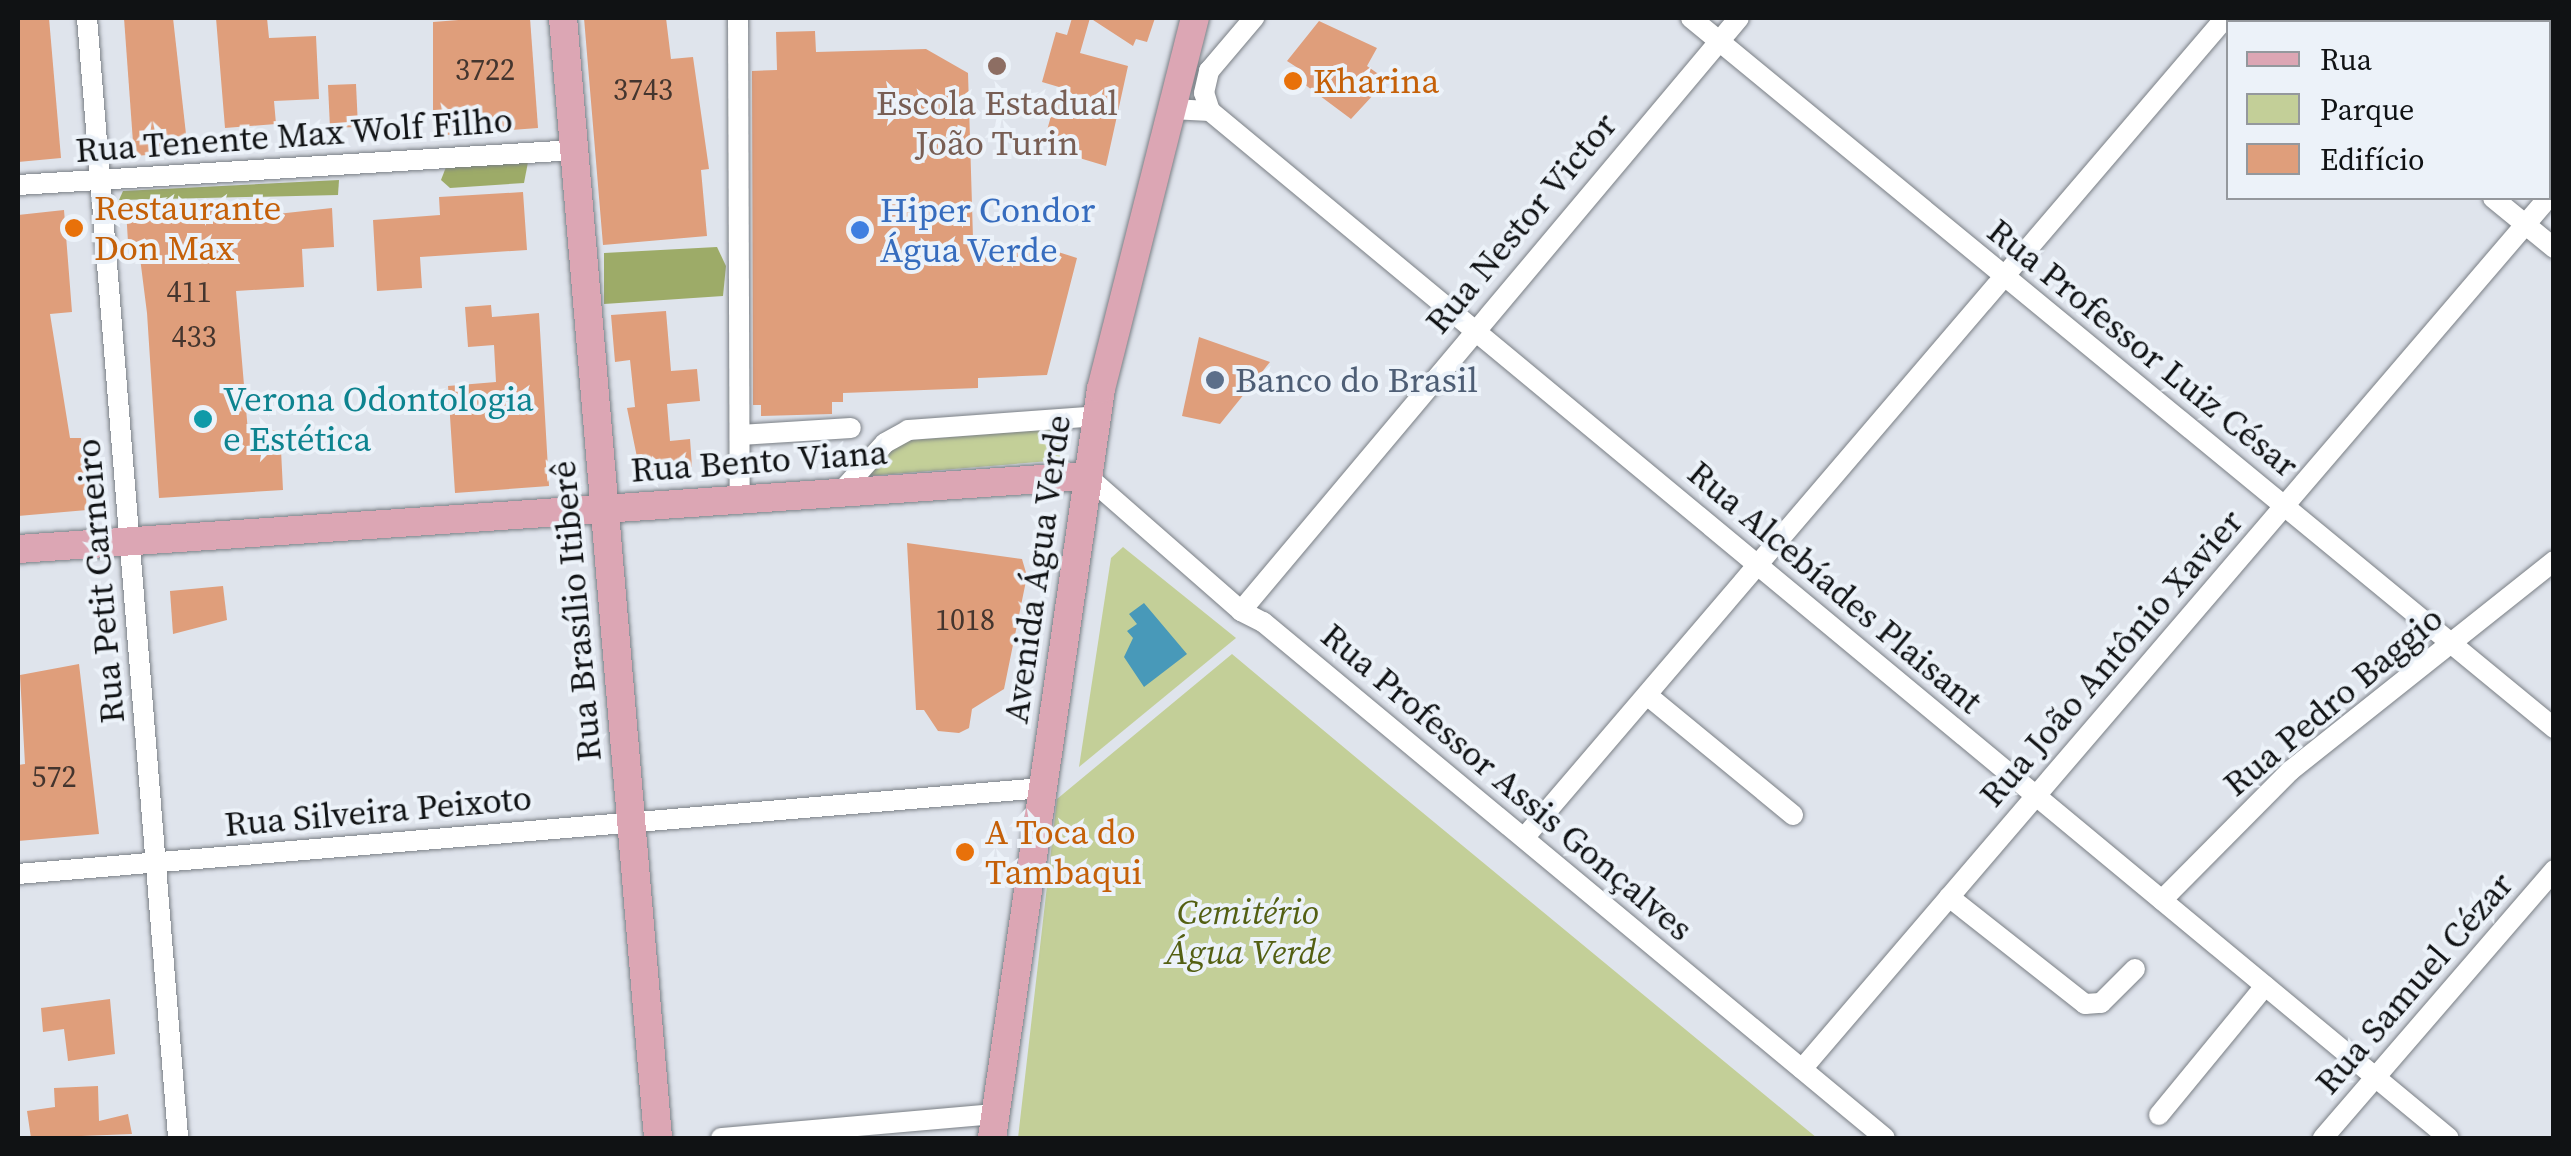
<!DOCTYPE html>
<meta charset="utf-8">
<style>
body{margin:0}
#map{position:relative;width:2571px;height:1156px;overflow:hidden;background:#dfe4ec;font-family:"Source Serif 4",serif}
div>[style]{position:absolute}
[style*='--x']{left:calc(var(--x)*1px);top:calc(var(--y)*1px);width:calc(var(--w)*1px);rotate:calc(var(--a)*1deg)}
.green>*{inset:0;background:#c3cf98}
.forest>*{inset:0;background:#9dab68}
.water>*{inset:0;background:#4899b9}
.building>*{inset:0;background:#df9e7b}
.roads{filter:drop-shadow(0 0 2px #7a7f85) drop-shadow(0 0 2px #7a7f85)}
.minor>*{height:20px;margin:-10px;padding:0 10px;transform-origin:10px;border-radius:10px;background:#fff}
.major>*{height:28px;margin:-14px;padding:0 14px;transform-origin:14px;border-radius:14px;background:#dca6b4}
.dots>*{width:28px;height:28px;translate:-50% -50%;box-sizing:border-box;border:5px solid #ecf2f9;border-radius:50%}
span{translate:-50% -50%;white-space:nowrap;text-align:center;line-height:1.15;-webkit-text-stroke:8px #ecf2f9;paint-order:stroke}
.number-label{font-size:30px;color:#44352e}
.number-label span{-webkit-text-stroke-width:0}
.food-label{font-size:35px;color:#c56008}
.left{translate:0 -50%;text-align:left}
.education-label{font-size:35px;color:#785e54}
.street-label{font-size:35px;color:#101214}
.shop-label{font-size:35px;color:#366cbe}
.service-label{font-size:35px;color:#4e5e75}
.culture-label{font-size:35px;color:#0d838f}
.park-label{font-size:35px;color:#535f13;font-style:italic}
.frame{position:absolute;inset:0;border:20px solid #101214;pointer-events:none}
.legend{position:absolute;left:2226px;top:20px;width:325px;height:180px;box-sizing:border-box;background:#ecf2f9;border:2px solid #94989d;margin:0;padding:12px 18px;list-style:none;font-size:30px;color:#101214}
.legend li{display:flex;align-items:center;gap:20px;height:50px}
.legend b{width:50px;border:2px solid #94989d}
</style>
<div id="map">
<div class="green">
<i style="clip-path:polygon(1065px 428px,1062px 460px,868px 476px,900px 441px)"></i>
<i style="clip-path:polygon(1123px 547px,1236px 638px,1079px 767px,1111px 558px)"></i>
<i style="clip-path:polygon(1232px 654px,1377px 775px,1817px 1138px,1018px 1138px,1057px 799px)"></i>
</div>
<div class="forest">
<i style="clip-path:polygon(528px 162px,524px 183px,450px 188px,441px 180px,446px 167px)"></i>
<i style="clip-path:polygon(339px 180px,338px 195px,119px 200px,123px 191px)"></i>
<i style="clip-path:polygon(717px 247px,726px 266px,723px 296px,604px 304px,604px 253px)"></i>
</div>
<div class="water">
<i style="clip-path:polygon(1144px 603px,1187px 654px,1144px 687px,1124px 657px,1133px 638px,1127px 631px,1137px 624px,1129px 614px)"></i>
</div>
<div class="building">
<i style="clip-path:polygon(18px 18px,49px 18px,61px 158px,18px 162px)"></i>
<i style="clip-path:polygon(124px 18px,173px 18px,188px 152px,134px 156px)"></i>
<i style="clip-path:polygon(216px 18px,267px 18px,269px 38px,316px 36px,319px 99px,274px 101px,276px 124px,225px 128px)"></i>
<i style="clip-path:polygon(484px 18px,530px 18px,538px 128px,433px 136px,433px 22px)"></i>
<i style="clip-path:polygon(584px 18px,666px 18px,671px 59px,693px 57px,709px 169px,701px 170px,707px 236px,603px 245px)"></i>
<i style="clip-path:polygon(1072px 18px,1090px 18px,1080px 53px,1128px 66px,1106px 166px,1076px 157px,1079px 144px,1046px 134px,1059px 87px,1042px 82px,1056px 32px,1067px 35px)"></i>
<i style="clip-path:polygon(1090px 18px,1155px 18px,1147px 42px,1136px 39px,1133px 46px)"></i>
<i style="clip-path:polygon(1319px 21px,1377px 48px,1367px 66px,1387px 80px,1351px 119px,1300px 81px,1301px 70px,1287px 61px)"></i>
<i style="clip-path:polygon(815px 31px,816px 52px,926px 49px,968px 73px,973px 238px,1053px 259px,1055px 251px,1077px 258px,1047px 375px,978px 378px,978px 388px,843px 393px,843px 402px,832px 402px,832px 414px,761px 416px,761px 405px,753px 405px,752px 71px,777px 70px,776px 32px)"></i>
<i style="clip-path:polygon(356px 84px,358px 127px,330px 128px,328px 85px)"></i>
<i style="clip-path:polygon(523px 192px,527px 250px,420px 257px,422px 288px,377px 291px,373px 220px,440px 215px,439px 197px)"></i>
<i style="clip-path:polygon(231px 203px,232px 219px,332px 208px,334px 247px,302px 249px,304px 287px,236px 291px,248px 432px,280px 430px,283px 490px,159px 498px,147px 313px,138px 242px,128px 242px,126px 210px)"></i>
<i style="clip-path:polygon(64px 210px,72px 312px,50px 314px,70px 438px,81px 438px,87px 510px,18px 516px,18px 215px)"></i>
<i style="clip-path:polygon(491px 305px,492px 317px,539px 313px,549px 486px,455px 493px,448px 386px,496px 382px,494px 345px,468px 347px,465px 307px)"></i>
<i style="clip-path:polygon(666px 311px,671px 371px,697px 369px,700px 401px,667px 404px,670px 441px,690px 439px,692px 467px,640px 472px,627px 408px,635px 407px,630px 360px,615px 362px,611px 315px)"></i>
<i style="clip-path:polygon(1199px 337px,1270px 362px,1220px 424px,1182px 416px)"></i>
<i style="clip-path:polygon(907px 543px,1022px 559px,1027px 576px,1004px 689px,972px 709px,969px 728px,959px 733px,938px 731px,924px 710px,916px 710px)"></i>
<i style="clip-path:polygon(223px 586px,227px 620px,173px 634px,170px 591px)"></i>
<i style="clip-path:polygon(79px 664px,99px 834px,18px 841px,18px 765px,25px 764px,20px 675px)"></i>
<i style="clip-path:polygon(110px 999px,115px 1054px,68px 1061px,64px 1029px,43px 1032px,41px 1008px)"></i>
<i style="clip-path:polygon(98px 1086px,99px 1121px,128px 1114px,132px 1134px,31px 1138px,27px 1111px,55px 1107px,54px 1088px)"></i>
</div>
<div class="roads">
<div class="minor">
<i style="--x:87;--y:18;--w:1124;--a:85.35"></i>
<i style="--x:738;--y:18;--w:482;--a:89.8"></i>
<i style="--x:1691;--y:18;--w:1118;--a:39.44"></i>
<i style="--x:2282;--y:18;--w:7;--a:34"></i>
<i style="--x:1171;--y:109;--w:39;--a:3"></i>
<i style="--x:1210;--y:111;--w:1609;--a:39.66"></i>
<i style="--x:1210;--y:111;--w:19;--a:-108"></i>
<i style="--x:1204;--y:93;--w:23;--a:-77"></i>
<i style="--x:1209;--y:71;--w:70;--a:-49.7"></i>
<i style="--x:18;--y:185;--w:557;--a:-3.6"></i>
<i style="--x:2493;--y:198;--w:79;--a:39.3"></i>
<i style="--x:740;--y:435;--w:111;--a:-3.6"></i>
<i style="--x:1087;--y:476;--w:205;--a:41.2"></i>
<i style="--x:1241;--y:611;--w:25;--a:27"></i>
<i style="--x:1263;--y:622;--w:808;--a:39.68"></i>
<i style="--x:840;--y:493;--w:67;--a:-48"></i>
<i style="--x:885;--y:443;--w:26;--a:-29"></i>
<i style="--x:908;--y:430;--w:190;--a:-4.2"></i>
<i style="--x:1241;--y:611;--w:774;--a:-49.98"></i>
<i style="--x:1647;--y:695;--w:189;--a:39.4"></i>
<i style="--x:1524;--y:838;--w:1079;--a:-49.47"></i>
<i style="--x:18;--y:874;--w:1029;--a:-4.8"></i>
<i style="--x:1949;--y:897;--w:173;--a:38.2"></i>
<i style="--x:2085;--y:1004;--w:16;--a:-4"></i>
<i style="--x:2101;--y:1003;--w:48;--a:-45"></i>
<i style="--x:2162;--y:900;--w:182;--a:-45.2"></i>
<i style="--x:2290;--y:771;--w:337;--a:-38.5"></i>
<i style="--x:1802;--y:1069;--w:1147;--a:-49.42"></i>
<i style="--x:2159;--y:1115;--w:167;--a:-50.6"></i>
<i style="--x:721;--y:1138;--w:276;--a:-5"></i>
<i style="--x:2323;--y:1138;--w:354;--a:-49.2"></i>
</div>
<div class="major">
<i style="--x:563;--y:18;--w:1124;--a:85.15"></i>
<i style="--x:18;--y:549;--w:1071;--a:-3.91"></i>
<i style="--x:992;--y:1138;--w:757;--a:-81.72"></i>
<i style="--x:1101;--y:389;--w:383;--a:-75.8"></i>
</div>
</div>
<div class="dots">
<i style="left:997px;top:66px;background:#8d6e63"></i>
<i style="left:1293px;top:81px;background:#e8710a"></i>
<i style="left:74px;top:228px;background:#e8710a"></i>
<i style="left:860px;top:230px;background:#3f7fe0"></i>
<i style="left:1215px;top:380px;background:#5c6f8a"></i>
<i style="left:203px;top:419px;background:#0f9aa8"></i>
<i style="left:965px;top:852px;background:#e8710a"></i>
</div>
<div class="number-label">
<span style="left:485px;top:70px">3722</span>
<span style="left:643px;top:90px">3743</span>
<span style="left:189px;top:292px">411</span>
<span style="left:194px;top:337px">433</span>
<span style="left:965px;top:620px">1018</span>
<span style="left:54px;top:777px">572</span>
</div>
<div class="food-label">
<span class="left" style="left:1313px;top:81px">Kharina</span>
<span class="left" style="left:94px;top:228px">Restaurante<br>Don Max</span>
<span class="left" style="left:985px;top:852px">A Toca do<br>Tambaqui</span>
</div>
<div class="education-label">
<span style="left:997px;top:123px">Escola Estadual<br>João Turin</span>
</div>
<div class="street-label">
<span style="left:294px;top:135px;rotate:-4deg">Rua Tenente Max Wolf Filho</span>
<span style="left:1521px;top:223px;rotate:-50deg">Rua Nestor Victor</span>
<span style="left:2143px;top:348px;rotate:39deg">Rua Professor Luiz César</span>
<span style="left:759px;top:461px;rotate:-4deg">Rua Bento Viana</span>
<span style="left:1037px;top:569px;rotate:-82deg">Avenida Água Verde</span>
<span style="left:100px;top:581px;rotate:-95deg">Rua Petit Carneiro</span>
<span style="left:1835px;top:587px;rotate:40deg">Rua Alcebíades Plaisant</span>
<span style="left:576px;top:611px;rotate:-95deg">Rua Brasílio Itiberê</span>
<span style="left:2111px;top:658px;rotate:-49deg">Rua João Antônio Xavier</span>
<span style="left:2333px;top:701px;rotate:-40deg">Rua Pedro Baggio</span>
<span style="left:1507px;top:782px;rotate:40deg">Rua Professor Assis Gonçalves</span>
<span style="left:378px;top:811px;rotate:-5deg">Rua Silveira Peixoto</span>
<span style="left:2414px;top:983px;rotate:-49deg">Rua Samuel Cézar</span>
</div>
<div class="shop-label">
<span class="left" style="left:880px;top:230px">Hiper Condor<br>Água Verde</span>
</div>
<div class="service-label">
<span class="left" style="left:1235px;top:380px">Banco do Brasil</span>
</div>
<div class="culture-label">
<span class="left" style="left:223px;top:419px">Verona Odontologia<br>e Estética</span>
</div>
<div class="park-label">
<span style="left:1248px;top:932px">Cemitério<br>Água Verde</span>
</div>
<div class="frame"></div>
<ul class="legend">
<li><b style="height:12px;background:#dca6b4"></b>Rua</li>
<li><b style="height:28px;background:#c3cf98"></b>Parque</li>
<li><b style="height:28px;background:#df9e7b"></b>Edifício</li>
</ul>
</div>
